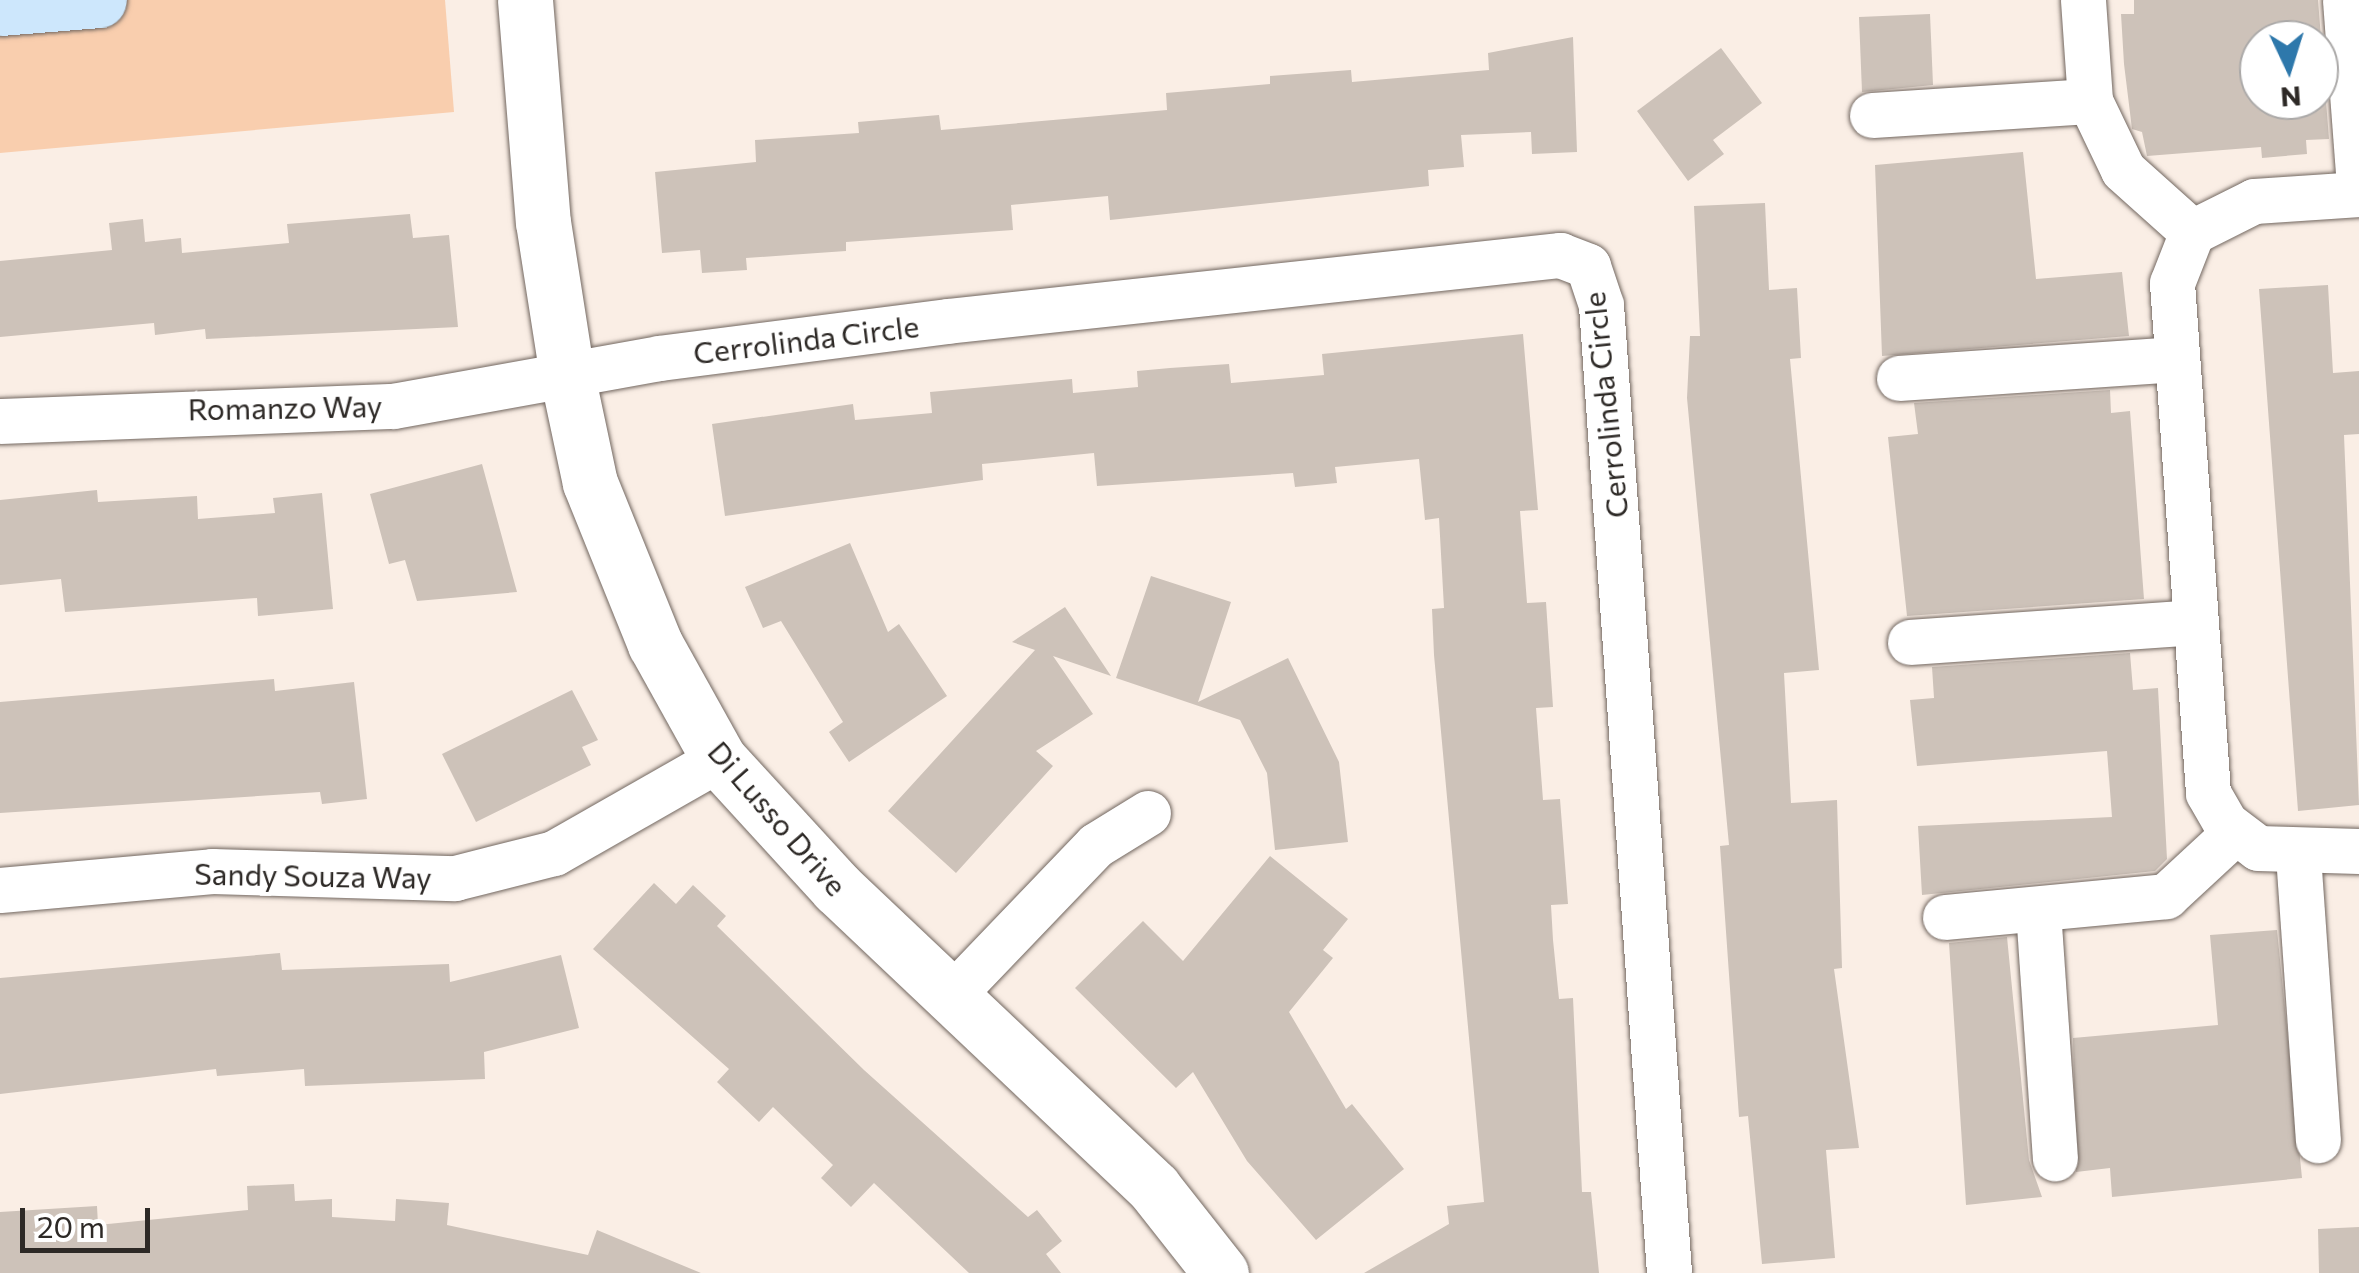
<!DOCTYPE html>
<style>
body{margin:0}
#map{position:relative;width:2359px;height:1273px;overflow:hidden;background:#faeee5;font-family:Commissioner,sans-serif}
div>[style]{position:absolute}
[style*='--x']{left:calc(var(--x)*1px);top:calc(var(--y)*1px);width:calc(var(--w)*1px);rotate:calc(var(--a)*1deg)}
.green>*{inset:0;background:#f9ceae}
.building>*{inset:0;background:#cdc2b9}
.roads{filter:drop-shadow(0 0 2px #726760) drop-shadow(0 0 2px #726760)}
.minor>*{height:45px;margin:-22.5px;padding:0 22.5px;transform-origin:22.5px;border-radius:22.5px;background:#fff}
.tertiary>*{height:55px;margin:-27.5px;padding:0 27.5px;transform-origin:27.5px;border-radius:27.5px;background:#fff}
.primary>*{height:55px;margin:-27.5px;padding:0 27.5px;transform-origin:27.5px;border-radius:27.5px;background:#cde7fc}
span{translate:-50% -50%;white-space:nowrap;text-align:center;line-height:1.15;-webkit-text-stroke:8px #fff;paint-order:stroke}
.street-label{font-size:30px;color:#2d2926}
.north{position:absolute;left:2239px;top:20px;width:100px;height:100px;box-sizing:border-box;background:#fff;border:2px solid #aba9a8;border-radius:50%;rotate:176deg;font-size:28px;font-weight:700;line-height:40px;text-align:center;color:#2d2926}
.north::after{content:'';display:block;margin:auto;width:35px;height:45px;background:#2e78ab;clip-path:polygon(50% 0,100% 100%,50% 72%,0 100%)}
.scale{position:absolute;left:20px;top:1208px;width:130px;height:45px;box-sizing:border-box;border:5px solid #2d2926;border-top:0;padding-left:12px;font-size:30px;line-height:35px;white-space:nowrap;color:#2d2926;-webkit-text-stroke:8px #fff;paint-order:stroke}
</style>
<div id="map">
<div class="green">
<i style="clip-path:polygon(0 0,445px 0,454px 112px,0 153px)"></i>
</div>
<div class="building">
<i style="clip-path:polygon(evenodd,2134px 0,2318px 0,2329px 139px,2306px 140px,2307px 154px,2262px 158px,2261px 147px,2147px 156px,2142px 132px,2132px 129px,2124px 64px,2121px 14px,2134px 14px,2134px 0,2259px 40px,2319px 40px,2319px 100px,2259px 100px,2259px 40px)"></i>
<i style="clip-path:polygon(1930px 14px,1933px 85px,1862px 92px,1859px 17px)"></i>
<i style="clip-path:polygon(1573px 37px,1577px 152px,1532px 154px,1531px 132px,1461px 135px,1464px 167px,1428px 170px,1429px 186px,1110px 220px,1108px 196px,1011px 205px,1013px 230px,846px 242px,846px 251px,746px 258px,747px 270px,702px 273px,700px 250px,662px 253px,655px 172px,756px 162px,755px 140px,859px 133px,858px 122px,939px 115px,941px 130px,1167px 110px,1166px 93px,1270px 84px,1270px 76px,1351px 70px,1352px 82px,1489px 70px,1488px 53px)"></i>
<i style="clip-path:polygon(1721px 48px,1762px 103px,1713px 140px,1724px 154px,1688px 181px,1637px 111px)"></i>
<i style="clip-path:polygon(2023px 152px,2036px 279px,2122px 272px,2129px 336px,1882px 356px,1875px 165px)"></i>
<i style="clip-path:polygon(1765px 203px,1769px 290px,1797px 288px,1801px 358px,1790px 359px,1819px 670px,1784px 673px,1791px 803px,1837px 800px,1842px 968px,1834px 969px,1859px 1148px,1826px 1150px,1835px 1258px,1762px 1264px,1748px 1116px,1739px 1117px,1720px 846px,1729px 845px,1687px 398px,1690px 336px,1700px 336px,1694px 206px)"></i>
<i style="clip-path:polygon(410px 214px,413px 238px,449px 235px,458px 327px,206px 339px,205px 329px,155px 335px,154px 323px,0 337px,0 261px,112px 250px,109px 223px,143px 219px,145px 242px,181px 238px,182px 253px,289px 243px,287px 224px)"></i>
<i style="clip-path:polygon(2328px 285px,2333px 373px,2359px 371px,2359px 434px,2344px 435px,2359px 805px,2298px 811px,2259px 289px)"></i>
<i style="clip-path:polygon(1523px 334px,1538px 510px,1520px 511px,1527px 603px,1546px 602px,1553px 707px,1536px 708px,1543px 800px,1560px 799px,1568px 904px,1551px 905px,1553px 940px,1559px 999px,1573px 998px,1582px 1192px,1591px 1192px,1599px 1273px,1364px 1273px,1449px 1224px,1447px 1206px,1484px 1202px,1434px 655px,1432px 609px,1444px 608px,1439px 518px,1425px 520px,1419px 459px,1335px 467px,1337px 483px,1295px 487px,1293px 473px,1097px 486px,1094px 453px,982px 464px,983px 480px,725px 516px,712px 424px,853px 404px,855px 420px,932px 413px,930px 392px,1072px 379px,1073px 393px,1138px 387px,1137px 371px,1170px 368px,1229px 364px,1231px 383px,1324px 375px,1322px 354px)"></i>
<i style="clip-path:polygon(2110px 390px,2111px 413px,2130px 411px,2144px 599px,1907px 616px,1888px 437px,1918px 434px,1914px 403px)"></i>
<i style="clip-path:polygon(482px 464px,517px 592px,417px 601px,405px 560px,389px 564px,370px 494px)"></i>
<i style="clip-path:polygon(97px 490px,98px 502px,197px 496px,198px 519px,275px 513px,273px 498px,322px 493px,333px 609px,258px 616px,257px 598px,65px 612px,61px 579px,0 585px,0 500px)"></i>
<i style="clip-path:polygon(850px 543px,888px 632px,899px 624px,947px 696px,849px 762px,829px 732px,843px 722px,781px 621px,763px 628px,745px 587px)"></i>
<i style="clip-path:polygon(1151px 576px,1231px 602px,1198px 702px,1288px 658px,1339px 762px,1348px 842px,1275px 850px,1267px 773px,1240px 720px,1116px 678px)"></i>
<i style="clip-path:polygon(1065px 607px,1111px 676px,1053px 656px,1093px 714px,1036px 751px,1053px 766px,956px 873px,888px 811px,1035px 650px,1012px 642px)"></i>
<i style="clip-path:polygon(2130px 653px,2133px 690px,2158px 688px,2167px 859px,2155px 871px,1922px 895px,1918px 826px,2112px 817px,2107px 751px,1917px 766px,1910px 700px,1934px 698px,1932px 667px)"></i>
<i style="clip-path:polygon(274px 679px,275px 691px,354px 682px,367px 799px,322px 804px,320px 792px,0 813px,0 702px)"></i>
<i style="clip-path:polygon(572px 690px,598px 740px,582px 747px,591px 765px,476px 822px,442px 754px)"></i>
<i style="clip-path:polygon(1270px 856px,1348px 919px,1323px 950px,1333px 958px,1289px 1012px,1346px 1109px,1352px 1104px,1404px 1169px,1316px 1240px,1247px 1161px,1193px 1072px,1176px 1088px,1075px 988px,1143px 921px,1183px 961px)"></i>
<i style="clip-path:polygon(654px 883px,676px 904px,693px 885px,726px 916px,717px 926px,864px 1070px,1028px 1217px,1037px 1210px,1062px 1241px,1046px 1254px,1061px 1273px,969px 1273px,874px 1183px,851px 1207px,821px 1178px,833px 1165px,773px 1107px,759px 1122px,717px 1082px,729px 1069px,593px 949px)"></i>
<i style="clip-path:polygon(2277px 930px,2302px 1178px,2112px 1197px,2110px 1168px,2076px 1172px,2073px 1038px,2218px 1025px,2210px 935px)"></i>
<i style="clip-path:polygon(2007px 937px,2029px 1160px,2042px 1197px,1966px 1205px,1949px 943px)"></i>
<i style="clip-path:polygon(280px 953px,282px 970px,449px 964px,450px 982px,561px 955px,579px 1028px,484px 1052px,485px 1079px,305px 1086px,304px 1069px,217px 1076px,216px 1069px,0 1094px,0 978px)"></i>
<i style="clip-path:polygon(294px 1184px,295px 1201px,332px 1199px,332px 1217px,395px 1221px,396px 1199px,449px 1203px,447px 1225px,588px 1255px,597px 1230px,701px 1273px,0 1273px,0 1212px,97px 1206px,98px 1225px,248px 1210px,247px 1186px)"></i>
<i style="clip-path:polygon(2359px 1227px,2359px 1273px,2319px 1273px,2318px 1229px)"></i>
</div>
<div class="roads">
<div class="minor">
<i style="--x:2083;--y:0;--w:101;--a:86"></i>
<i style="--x:2090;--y:101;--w:76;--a:64.4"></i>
<i style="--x:2123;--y:170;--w:93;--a:41.9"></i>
<i style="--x:2345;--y:0;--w:188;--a:85.7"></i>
<i style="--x:1872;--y:115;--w:218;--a:-3.7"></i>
<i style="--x:2359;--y:194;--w:105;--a:176.2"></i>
<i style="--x:2254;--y:201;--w:69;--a:153.4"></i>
<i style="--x:2192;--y:232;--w:55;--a:111.4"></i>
<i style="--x:2172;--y:283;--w:511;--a:85.96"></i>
<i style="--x:2208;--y:793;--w:34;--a:60"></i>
<i style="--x:2225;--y:823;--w:41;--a:37.1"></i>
<i style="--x:2258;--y:848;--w:101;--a:1.7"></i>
<i style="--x:1899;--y:378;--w:278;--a:-3.9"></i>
<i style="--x:0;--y:421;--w:393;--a:-2.2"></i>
<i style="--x:393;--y:406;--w:270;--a:-10.2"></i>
<i style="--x:659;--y:358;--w:290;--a:-7.3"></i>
<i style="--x:947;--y:321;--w:617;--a:-6.15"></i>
<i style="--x:1560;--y:255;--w:30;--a:21"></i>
<i style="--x:1588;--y:266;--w:41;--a:71.6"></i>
<i style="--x:1601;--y:305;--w:970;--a:85.98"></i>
<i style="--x:1910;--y:642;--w:286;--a:-4"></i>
<i style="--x:2298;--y:855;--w:286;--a:86"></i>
<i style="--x:0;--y:890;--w:213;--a:-5.1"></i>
<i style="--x:212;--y:871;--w:243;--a:1.7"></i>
<i style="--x:455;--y:878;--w:102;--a:-14.2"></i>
<i style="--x:554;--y:853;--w:190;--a:-29.7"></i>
<i style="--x:2038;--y:910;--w:249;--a:86.1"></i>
<i style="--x:1945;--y:917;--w:222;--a:-5.4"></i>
<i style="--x:2166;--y:896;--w:93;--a:-42.8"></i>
<i style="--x:954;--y:993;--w:205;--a:-46.2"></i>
<i style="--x:1096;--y:845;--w:61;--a:-31.6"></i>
</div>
<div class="tertiary">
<i style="--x:525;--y:0;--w:223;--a:85.4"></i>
<i style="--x:543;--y:222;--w:155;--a:81.1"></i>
<i style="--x:567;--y:375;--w:110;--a:78"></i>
<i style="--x:590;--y:483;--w:174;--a:68"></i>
<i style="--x:655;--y:644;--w:132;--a:60.9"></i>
<i style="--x:719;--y:759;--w:175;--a:47.5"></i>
<i style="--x:837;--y:888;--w:436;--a:43.4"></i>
<i style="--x:1154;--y:1188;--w:108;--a:51.8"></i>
</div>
<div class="primary">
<i style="--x:0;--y:8;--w:99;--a:-4.6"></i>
</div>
</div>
<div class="street-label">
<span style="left:806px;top:339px;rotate:-7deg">Cerrolinda Circle</span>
<span style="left:1605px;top:405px;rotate:-96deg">Cerrolinda Circle</span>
<span style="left:285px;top:407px;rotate:-1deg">Romanzo Way</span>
<span style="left:778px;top:818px;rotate:49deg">Di Lusso Drive</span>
<span style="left:313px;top:875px;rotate:1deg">Sandy Souza Way</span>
</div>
<div class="north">N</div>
<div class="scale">20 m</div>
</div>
